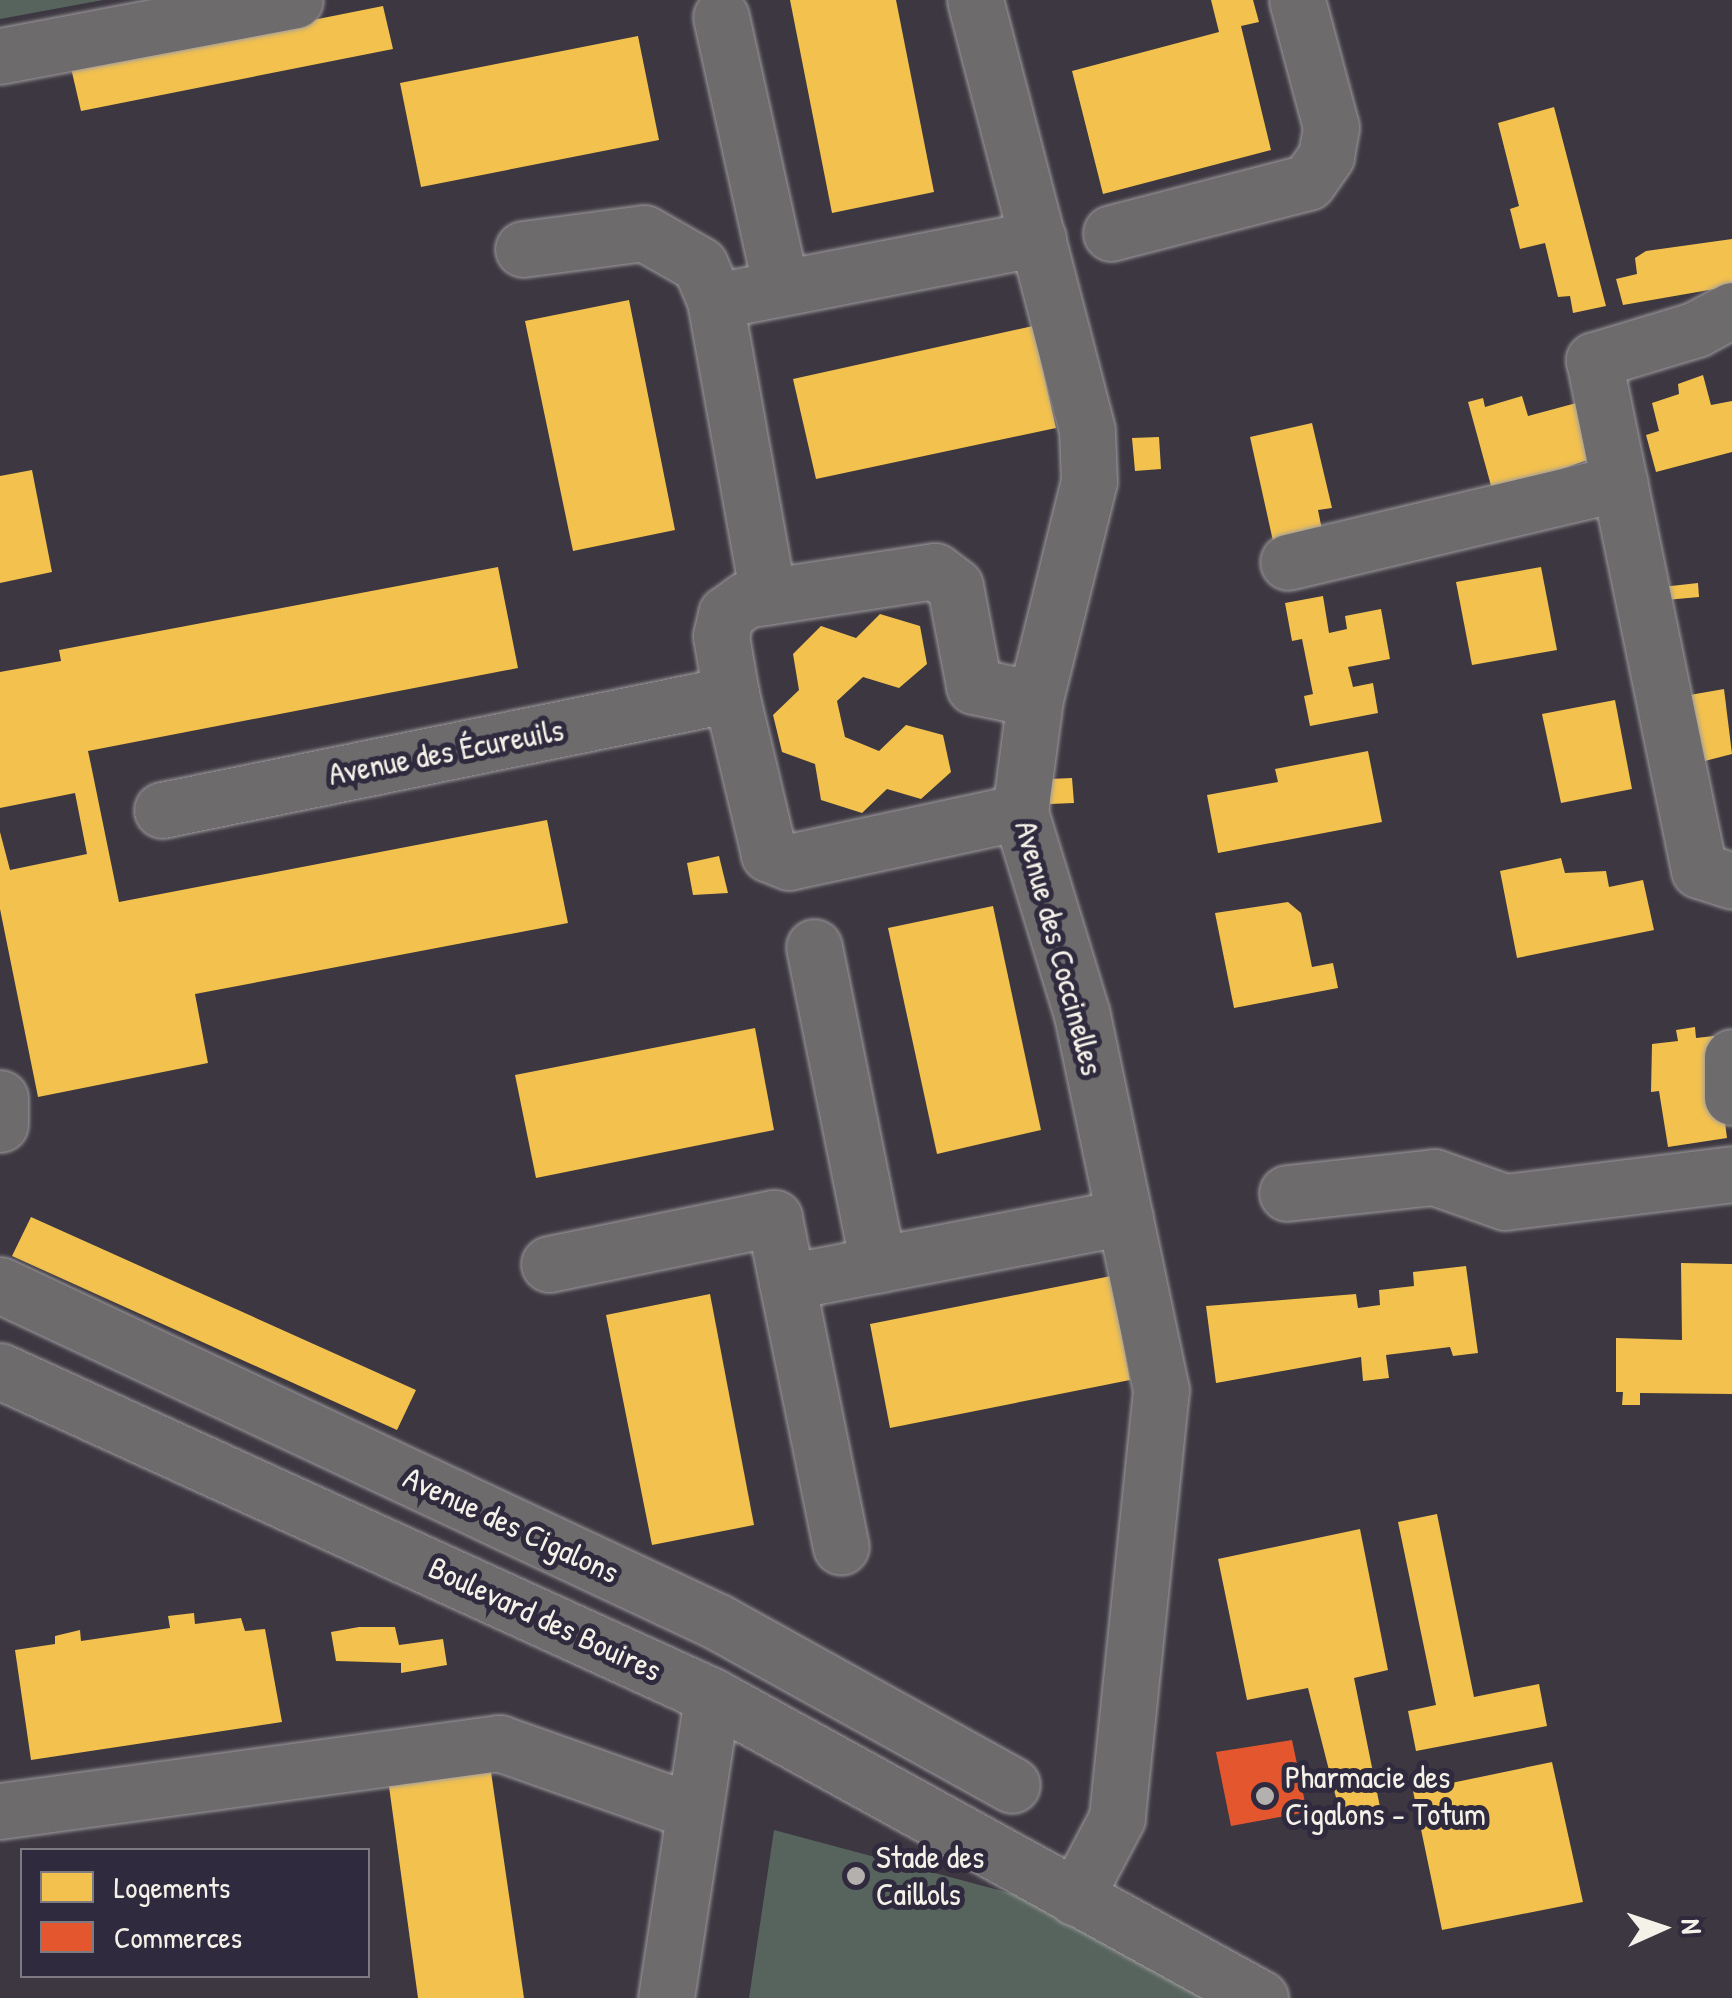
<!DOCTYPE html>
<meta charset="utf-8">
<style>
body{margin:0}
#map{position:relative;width:1732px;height:1998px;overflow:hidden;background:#3c3740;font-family:"Patrick Hand",sans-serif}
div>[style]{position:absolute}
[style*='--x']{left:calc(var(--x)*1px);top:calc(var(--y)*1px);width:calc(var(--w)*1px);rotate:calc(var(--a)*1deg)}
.green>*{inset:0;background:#57645d}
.homes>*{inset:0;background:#f2c14e}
.shops>*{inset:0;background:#e4572e}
.roads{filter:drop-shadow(0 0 2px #9f9c9f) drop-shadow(0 0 2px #9f9c9f)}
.minor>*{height:55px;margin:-27.5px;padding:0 27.5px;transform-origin:27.5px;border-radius:27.5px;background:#6e6b6d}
.dots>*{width:28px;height:28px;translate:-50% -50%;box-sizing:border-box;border:5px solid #2f2a3d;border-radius:50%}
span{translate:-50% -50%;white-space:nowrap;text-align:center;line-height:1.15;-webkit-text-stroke:10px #2f2a3d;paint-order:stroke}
.street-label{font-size:32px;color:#f4f1e8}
.poi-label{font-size:32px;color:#f4f1e8}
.left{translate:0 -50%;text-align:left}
.legend{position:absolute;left:20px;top:1848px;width:350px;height:130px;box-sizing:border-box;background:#2f2a3d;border:2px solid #7e7a81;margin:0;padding:12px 18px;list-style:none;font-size:30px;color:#f4f1e8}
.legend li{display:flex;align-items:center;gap:20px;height:50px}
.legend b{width:50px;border:2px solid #7e7a81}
.north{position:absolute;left:1612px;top:1878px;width:100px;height:100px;-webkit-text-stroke:8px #2f2a3d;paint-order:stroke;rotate:87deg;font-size:28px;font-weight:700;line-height:40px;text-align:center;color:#f4f1e8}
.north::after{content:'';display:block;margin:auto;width:35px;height:45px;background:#f4f1e8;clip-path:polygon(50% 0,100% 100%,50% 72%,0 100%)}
</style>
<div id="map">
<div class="green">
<i style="clip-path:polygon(0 0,103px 0,0 19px)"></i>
<i style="clip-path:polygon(774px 1830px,1114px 1921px,1283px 1998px,749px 1998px)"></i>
</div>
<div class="homes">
<i style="clip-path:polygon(790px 0,896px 0,934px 192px,832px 213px)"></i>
<i style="clip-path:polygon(1211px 0,1253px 0,1259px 22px,1241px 26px,1271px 150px,1103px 194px,1072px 71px,1219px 32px)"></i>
<i style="clip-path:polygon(383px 6px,393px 49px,81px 111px,71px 68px)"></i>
<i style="clip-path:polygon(638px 36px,659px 140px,421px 187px,400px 83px)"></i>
<i style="clip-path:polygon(1554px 107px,1606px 306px,1573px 313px,1570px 296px,1558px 297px,1545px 243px,1520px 249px,1510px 209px,1519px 206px,1498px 123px)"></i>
<i style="clip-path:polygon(1732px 239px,1732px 286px,1623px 305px,1616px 279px,1637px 274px,1635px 258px,1646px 251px)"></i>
<i style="clip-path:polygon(629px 300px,675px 530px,573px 551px,525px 321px)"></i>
<i style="clip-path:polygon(1033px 326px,1056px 428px,816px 479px,793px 379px)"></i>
<i style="clip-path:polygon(1703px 375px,1711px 405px,1732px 401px,1732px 452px,1656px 472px,1646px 435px,1659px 431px,1652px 403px,1679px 394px,1678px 384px)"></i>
<i style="clip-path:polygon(1522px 396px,1528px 416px,1580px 402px,1596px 457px,1493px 493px,1468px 402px,1483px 398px,1485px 407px)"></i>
<i style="clip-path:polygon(1312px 423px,1332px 508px,1318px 510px,1324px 540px,1275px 550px,1250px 437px)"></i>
<i style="clip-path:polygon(1159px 437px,1161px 469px,1135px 471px,1132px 438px)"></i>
<i style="clip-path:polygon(32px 470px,52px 572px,0 583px,0 476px)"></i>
<i style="clip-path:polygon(498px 567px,518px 668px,88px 751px,91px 765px,119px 902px,547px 820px,568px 923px,195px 994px,208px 1063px,38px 1097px,0 909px,0 832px,10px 870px,87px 854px,75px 793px,0 808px,0 672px,61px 661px,59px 650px)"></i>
<i style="clip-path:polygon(1541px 567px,1557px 650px,1472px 665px,1456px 582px)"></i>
<i style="clip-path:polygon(1698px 583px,1699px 597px,1666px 600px,1662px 587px)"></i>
<i style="clip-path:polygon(1323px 596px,1329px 633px,1347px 629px,1345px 616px,1381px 609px,1390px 659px,1348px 667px,1353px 687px,1373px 683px,1378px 713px,1310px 726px,1304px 696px,1313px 694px,1302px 639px,1292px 641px,1285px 603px)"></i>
<i style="clip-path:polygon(880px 614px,920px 626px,927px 664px,899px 688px,863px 677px,837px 701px,845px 737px,879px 751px,906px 725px,943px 735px,951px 772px,921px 799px,887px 789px,862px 813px,821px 800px,815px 764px,782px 752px,773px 715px,799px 690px,793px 654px,821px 626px,856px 638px)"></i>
<i style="clip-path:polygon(1724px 689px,1732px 754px,1697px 763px,1684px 696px)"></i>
<i style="clip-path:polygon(1615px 700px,1632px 789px,1561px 803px,1542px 714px)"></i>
<i style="clip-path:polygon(1368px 751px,1382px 822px,1218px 853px,1207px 795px,1278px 782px,1275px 769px)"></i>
<i style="clip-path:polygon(1072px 778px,1074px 803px,1050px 804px,1049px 779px)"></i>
<i style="clip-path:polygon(719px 856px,728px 893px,693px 895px,687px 863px)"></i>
<i style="clip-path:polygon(1561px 858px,1565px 873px,1606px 871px,1609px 887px,1643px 880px,1654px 930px,1517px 958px,1500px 871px)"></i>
<i style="clip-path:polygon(1288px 902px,1301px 913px,1312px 967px,1333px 963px,1338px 988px,1234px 1008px,1215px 913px)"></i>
<i style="clip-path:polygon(993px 906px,1041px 1130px,937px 1154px,888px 928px)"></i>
<i style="clip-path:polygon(1695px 1027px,1696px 1038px,1714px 1036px,1727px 1138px,1668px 1147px,1659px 1091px,1651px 1092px,1652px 1044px,1678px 1041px,1676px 1030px)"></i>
<i style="clip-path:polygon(755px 1028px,774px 1130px,536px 1178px,515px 1075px)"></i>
<i style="clip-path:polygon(31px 1217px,416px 1390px,397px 1430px,12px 1256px)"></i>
<i style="clip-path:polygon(1681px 1263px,1732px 1264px,1732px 1394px,1640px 1393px,1640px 1405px,1622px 1405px,1623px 1392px,1616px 1392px,1616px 1338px,1682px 1340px)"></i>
<i style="clip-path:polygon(1466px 1266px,1478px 1353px,1453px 1356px,1450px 1347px,1386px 1355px,1389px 1378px,1363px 1381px,1361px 1357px,1216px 1383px,1206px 1306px,1356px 1294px,1358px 1308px,1380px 1305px,1379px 1290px,1414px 1286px,1413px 1272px)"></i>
<i style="clip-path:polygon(1111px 1276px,1130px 1380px,890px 1428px,870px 1324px)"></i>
<i style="clip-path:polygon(710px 1294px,754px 1525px,652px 1545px,606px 1315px)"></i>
<i style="clip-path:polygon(1437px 1514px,1474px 1697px,1539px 1684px,1547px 1726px,1416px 1751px,1408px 1711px,1436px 1705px,1398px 1522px)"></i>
<i style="clip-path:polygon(1360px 1529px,1388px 1670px,1354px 1678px,1381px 1812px,1342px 1821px,1308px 1688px,1247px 1700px,1218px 1559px)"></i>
<i style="clip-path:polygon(194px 1613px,195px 1624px,241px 1618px,245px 1631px,265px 1629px,282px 1722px,31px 1760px,15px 1650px,55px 1644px,55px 1636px,80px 1630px,81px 1641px,170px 1628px,168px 1616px)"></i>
<i style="clip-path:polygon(359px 1627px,395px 1627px,399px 1645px,443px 1639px,447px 1665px,401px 1673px,401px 1663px,336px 1661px,331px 1632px)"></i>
<i style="clip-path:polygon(1550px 1753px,1583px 1902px,1442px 1930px,1413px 1791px,1552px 1762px)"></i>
<i style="clip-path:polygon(490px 1765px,524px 1998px,418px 1998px,388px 1779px)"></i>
</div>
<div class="shops">
<i style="clip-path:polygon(1292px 1740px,1307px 1812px,1231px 1826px,1216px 1752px)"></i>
</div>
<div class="roads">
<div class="minor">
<i style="--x:975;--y:0;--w:445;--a:75.4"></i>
<i style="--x:1087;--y:431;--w:50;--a:87.7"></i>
<i style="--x:1089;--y:481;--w:225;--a:103.9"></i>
<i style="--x:1035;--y:699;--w:114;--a:97.6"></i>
<i style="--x:1020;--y:812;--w:212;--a:73"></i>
<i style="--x:1082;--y:1015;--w:383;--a:78.1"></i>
<i style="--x:1161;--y:1390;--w:430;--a:95.9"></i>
<i style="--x:1117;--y:1818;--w:90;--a:117.7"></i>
<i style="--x:721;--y:17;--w:277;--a:77.5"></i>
<i style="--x:0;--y:56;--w:300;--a:-10.7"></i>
<i style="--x:1111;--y:233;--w:203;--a:-14.5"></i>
<i style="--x:1308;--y:182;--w:32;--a:-55"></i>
<i style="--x:1326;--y:156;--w:29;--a:-80"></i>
<i style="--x:1331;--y:127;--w:131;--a:-105"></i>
<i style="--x:523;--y:249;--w:122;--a:-7.5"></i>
<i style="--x:644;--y:233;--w:64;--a:29.7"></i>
<i style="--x:700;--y:265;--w:39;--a:67"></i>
<i style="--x:715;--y:301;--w:329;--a:-11"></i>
<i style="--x:715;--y:301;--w:300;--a:79.8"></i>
<i style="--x:1732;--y:310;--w:40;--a:152"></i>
<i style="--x:1697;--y:329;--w:108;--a:163.2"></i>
<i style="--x:1594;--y:360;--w:521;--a:78.37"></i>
<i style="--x:1699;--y:870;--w:35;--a:18"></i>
<i style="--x:1288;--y:562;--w:341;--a:-13.4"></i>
<i style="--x:162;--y:810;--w:581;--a:-11.52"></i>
<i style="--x:1020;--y:812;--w:236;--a:167.8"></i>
<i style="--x:789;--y:862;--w:22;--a:-158"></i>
<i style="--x:769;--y:854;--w:164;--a:-103.4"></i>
<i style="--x:731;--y:694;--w:59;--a:-99.8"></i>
<i style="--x:721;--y:636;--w:23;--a:-77"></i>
<i style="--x:726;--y:614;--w:24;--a:-36"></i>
<i style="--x:745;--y:600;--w:192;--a:-8.7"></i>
<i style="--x:935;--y:571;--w:25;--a:37"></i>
<i style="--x:955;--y:586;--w:102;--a:79.2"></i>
<i style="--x:974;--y:686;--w:62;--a:12"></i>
<i style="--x:814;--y:947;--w:324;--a:78.6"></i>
<i style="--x:1732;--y:1057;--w:40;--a:90"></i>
<i style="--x:0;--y:1098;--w:26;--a:90"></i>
<i style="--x:1287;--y:1193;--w:148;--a:-6.2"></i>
<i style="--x:1434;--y:1177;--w:75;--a:19.4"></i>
<i style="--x:1505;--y:1202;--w:229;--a:-7"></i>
<i style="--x:549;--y:1264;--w:230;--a:-11.6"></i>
<i style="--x:774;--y:1218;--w:65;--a:78.5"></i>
<i style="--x:787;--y:1282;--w:344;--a:-10.9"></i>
<i style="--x:787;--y:1282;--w:270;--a:78.5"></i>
<i style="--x:0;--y:1285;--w:793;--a:25.14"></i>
<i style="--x:718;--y:1622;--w:336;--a:29"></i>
<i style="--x:0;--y:1371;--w:783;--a:24.53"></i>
<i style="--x:712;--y:1696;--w:626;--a:28.86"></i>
<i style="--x:0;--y:1811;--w:504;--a:-7.76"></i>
<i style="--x:499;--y:1743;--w:205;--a:19.4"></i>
<i style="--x:666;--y:1998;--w:305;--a:-81.3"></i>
</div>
</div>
<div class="dots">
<i style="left:1265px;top:1796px;background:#b4b0ad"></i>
<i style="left:856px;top:1876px;background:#b4b0ad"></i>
</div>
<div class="street-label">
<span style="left:446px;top:752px;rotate:-11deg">Avenue des Écureuils</span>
<span style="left:1059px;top:948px;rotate:75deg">Avenue des Coccinelles</span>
<span style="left:511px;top:1525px;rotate:25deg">Avenue des Cigalons</span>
<span style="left:545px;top:1619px;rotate:25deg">Boulevard des Bouires</span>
</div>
<div class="poi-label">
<span class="left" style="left:1285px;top:1796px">Pharmacie des<br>Cigalons - Totum</span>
<span class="left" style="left:876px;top:1876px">Stade des<br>Caillols</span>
</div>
<ul class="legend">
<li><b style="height:28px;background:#f2c14e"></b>Logements</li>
<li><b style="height:28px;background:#e4572e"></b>Commerces</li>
</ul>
<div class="north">N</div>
</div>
